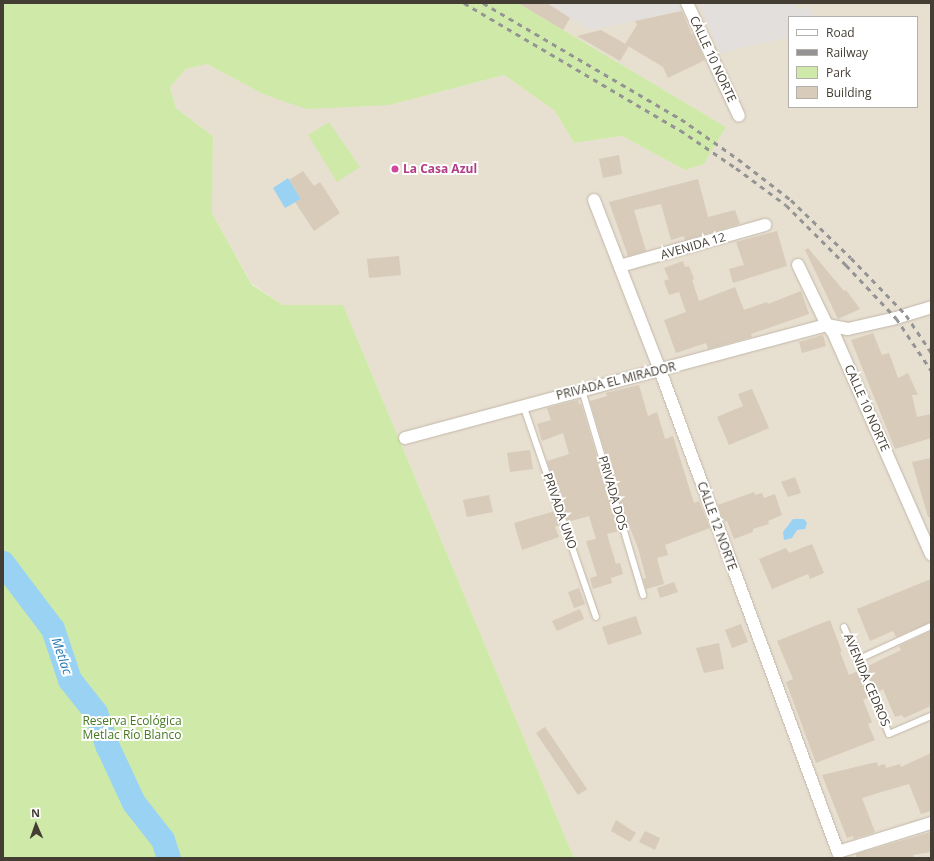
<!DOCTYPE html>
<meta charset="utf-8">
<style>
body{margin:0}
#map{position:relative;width:934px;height:861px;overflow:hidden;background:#f3ede3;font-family:"Open Sans",sans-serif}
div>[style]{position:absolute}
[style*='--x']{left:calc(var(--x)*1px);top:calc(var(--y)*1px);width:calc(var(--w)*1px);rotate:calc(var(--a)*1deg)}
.residential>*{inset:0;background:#e7dfd0}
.green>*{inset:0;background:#cfeaa8}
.parking>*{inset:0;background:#e2dfdc}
.water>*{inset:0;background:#9ad2f4}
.river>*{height:24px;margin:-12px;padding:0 12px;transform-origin:12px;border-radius:12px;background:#9ad2f4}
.building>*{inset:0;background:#d8cbba}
.roads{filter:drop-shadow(0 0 1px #c1b7a8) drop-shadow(0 0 1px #c1b7a8)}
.lane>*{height:6px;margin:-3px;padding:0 3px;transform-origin:3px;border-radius:3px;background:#fff}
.street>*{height:12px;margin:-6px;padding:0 6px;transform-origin:6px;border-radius:6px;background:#fff}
.rail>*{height:3px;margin-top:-1.5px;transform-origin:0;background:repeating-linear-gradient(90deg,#949494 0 5px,transparent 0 10px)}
.dots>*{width:11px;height:11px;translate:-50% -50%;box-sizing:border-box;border:2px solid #fff;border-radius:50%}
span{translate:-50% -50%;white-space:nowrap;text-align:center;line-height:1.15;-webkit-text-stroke:4px #fff;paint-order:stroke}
.street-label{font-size:12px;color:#443d33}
.hotel-label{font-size:12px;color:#b23c85;font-weight:700}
.left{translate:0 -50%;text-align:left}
.park-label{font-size:12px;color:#477923}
.water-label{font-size:13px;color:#2579ae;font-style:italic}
.frame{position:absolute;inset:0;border:4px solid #443d33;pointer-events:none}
.legend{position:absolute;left:788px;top:16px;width:130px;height:92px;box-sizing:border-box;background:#fff;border:1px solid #b4b1ad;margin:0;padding:5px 7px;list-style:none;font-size:12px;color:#443d33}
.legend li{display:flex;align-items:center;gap:8px;height:20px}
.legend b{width:20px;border:1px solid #b4b1ad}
.north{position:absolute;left:16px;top:805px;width:40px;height:40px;-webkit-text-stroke:3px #fff;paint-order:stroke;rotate:358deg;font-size:11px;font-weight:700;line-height:16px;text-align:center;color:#443d33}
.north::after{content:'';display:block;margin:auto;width:14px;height:18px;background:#443d33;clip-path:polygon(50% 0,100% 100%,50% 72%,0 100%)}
</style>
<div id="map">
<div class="residential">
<i style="clip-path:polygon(evenodd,518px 3px,931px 3px,931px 858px,574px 858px,343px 305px,283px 305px,252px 284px,212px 213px,213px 136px,176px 108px,170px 87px,186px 69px,207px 64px,263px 94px,390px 105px,504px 75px,555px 111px,574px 143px,622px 136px,685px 170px,704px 164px,726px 127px,518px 3px,789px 17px,917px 17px,917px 107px,789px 107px,789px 17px)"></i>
</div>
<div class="green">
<i style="clip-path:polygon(3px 3px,518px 3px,726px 127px,704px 164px,685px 170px,622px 136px,574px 143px,555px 111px,504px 75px,390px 105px,306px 109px,263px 94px,207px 64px,186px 69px,170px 87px,176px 108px,213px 136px,212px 213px,252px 285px,283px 305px,343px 305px,574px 858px,3px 858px)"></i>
<i style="clip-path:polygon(329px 122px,360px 167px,337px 182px,308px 135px)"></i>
</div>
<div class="parking">
<i style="clip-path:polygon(547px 3px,679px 3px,682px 11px,590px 30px)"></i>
<i style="clip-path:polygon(699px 3px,794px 3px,797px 9px,809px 6px,814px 17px,789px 17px,789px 37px,720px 53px)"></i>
</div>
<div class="water">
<i style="clip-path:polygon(288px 178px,301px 199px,285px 208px,273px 188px)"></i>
<i style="clip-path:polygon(793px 519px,804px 519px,807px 523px,805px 529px,797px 530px,792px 538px,784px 540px,783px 532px)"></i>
</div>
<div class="river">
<i style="--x:3;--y:563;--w:83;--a:52.9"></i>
<i style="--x:53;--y:629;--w:54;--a:71.6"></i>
<i style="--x:70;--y:680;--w:42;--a:51.8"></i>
<i style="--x:96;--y:713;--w:36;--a:71"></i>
<i style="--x:108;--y:747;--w:62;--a:65.1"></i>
<i style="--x:134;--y:803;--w:47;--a:51.9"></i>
<i style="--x:163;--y:840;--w:19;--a:72"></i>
</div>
<div class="building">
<i style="clip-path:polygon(518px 3px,547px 3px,570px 18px,563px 30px)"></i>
<i style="clip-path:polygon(682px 11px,692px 35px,693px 34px,705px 60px,668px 78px,663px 67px,625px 44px,637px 25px,635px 21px)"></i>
<i style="clip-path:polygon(601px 30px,629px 46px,620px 61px,577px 36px)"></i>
<i style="clip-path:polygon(619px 155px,622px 174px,603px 178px,599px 159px)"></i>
<i style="clip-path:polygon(303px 171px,314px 186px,320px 182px,340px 213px,314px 231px,295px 202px,301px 199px,289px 180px)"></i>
<i style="clip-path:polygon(698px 179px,708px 217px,735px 210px,740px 224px,685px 240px,684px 236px,671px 240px,661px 204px,634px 210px,646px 251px,628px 256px,609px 202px)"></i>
<i style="clip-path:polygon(777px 231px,787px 266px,733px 283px,729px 269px,744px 265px,736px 242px)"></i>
<i style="clip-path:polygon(808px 248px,844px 291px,846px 290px,860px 309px,838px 319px,805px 250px)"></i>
<i style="clip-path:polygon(399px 256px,401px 275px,369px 278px,367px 259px)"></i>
<i style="clip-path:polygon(683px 261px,685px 267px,689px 266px,694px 279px,692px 280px,699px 301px,735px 287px,744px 310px,767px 302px,768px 304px,801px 291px,809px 314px,751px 334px,752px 337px,708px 349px,706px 343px,676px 353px,664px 320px,686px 312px,679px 292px,669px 295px,664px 281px,669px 279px,664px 268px)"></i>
<i style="clip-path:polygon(873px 333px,882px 355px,889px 353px,898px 378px,908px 373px,918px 395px,912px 395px,917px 417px,931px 414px,931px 438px,895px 449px,851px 340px)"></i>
<i style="clip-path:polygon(823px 335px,826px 346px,802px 353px,799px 342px)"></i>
<i style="clip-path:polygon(639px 385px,648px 416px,657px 412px,665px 439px,673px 436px,694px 503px,699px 501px,710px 528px,665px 545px,668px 555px,657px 558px,664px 584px,646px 589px,643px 579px,646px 578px,638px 548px,630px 528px,628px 529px,590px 401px,607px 396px,606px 393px)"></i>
<i style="clip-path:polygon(752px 389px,769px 428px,729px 445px,717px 417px,743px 406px,738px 394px)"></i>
<i style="clip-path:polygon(578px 400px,579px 404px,581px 404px,619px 531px,607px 534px,616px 564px,620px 563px,623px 574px,611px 578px,612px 583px,593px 589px,590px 578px,597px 576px,586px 541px,596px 539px,589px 516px,568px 522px,547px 461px,569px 454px,563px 433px,542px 441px,537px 424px,551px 420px,547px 408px)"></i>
<i style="clip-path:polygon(530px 450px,533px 469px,510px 472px,507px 453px)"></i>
<i style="clip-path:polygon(931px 458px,931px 517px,928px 517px,912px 462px)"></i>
<i style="clip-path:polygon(795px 477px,801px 493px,788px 497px,781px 482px)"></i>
<i style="clip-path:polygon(754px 492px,755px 495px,762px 493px,764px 498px,775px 494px,782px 515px,768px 521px,769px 524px,753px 529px,753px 532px,734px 539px,727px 521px,724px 522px,718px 505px)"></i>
<i style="clip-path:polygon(489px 495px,493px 512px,467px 517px,463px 500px)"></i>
<i style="clip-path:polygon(555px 511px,560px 525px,555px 527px,559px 537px,522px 550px,514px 523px)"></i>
<i style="clip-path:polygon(812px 544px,824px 573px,810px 579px,808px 574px,772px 589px,759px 559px,786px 548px,789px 553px)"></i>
<i style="clip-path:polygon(931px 579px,931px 622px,896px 637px,893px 631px,870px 641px,857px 609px)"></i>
<i style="clip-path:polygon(674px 582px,678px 592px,660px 598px,657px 588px)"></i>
<i style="clip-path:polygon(579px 588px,585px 604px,574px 608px,568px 592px)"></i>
<i style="clip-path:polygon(580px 609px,584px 619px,557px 631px,552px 621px)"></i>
<i style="clip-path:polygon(636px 616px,642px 634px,608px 645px,602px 627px)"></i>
<i style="clip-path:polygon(830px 620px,842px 652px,840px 652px,849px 675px,858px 671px,869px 697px,863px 700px,872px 722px,868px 724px,875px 740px,816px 763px,786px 682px,793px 679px,777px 641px)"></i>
<i style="clip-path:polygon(741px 624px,748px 642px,732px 648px,725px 630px)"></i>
<i style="clip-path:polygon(931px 631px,931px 706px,904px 718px,902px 715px,895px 717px,883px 689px,877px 693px,866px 667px,901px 650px,899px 646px)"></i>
<i style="clip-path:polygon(719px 643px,724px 669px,704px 673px,696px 648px)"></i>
<i style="clip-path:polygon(545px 727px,587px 789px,578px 795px,536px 733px)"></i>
<i style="clip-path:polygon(931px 753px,931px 811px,921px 814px,909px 784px,878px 793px,862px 798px,875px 832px,853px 839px,853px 836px,847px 838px,822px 775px,877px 762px,878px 766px,885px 764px,886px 768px,900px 764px,901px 767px)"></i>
<i style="clip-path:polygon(616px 820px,636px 833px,630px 842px,611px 831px)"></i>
<i style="clip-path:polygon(645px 831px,660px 838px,655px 850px,639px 842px)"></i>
<i style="clip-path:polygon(931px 832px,931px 852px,913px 855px,914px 858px,856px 858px,856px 854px)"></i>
</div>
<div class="roads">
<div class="lane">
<i style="--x:582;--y:390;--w:214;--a:73.4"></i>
<i style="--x:523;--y:405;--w:224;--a:71"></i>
<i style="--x:844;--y:627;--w:116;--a:67.2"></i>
<i style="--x:889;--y:734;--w:46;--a:-23.2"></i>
<i style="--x:857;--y:660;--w:81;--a:-24.7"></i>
</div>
<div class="street">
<i style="--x:687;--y:3;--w:124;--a:65.3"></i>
<i style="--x:594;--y:200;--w:182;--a:68.8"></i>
<i style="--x:660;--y:370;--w:514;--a:69.73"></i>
<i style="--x:838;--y:852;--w:97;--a:-17.3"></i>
<i style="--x:798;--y:265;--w:67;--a:64.2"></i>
<i style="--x:827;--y:325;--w:9;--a:49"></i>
<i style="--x:833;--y:332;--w:243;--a:66.2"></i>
<i style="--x:620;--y:266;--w:151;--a:-15.8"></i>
<i style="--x:405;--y:438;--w:437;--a:-15"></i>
<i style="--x:827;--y:325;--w:21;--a:11"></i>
<i style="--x:848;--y:329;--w:49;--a:-12.9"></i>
<i style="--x:896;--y:318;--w:37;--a:-17"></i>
</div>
</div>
<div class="rail">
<i style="--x:464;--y:3;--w:251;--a:30.5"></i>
<i style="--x:680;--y:130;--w:68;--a:34.2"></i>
<i style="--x:736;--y:168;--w:62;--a:36.5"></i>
<i style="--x:786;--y:205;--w:85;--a:45"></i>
<i style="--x:846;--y:265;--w:73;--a:46.7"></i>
<i style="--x:896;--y:318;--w:63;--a:56.1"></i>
<i style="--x:483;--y:3;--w:229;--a:30.4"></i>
<i style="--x:681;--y:119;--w:70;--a:35.1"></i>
<i style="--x:738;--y:159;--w:67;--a:37.7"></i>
<i style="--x:791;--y:200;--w:83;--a:44"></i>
<i style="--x:851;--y:258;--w:79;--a:46"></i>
<i style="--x:906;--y:315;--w:45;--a:56"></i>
</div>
<div class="dots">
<i style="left:395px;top:169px;background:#d1479c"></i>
</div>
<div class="street-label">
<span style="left:713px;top:59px;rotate:65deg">CALLE 10 NORTE</span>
<span style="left:693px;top:246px;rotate:-16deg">AVENIDA 12</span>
<span style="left:616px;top:381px;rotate:-14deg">PRIVADA EL MIRADOR</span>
<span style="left:867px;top:408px;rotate:66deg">CALLE 10 NORTE</span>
<span style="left:613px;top:493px;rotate:74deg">PRIVADA DOS</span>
<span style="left:560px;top:511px;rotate:71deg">PRIVADA UNO</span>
<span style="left:717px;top:526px;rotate:70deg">CALLE 12 NORTE</span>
<span style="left:867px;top:680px;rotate:67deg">AVENIDA CEDROS</span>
</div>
<div class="hotel-label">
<span class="left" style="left:403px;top:169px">La Casa Azul</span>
</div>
<div class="park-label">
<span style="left:132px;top:728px">Reserva Ecológica<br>Metlac Río Blanco</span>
</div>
<div class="water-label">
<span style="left:62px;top:656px;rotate:71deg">Metlac</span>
</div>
<div class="frame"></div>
<ul class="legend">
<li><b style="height:5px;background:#fff"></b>Road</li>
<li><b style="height:5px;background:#949494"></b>Railway</li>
<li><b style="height:11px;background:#cfeaa8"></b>Park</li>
<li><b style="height:11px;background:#d8cbba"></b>Building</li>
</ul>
<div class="north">N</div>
</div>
